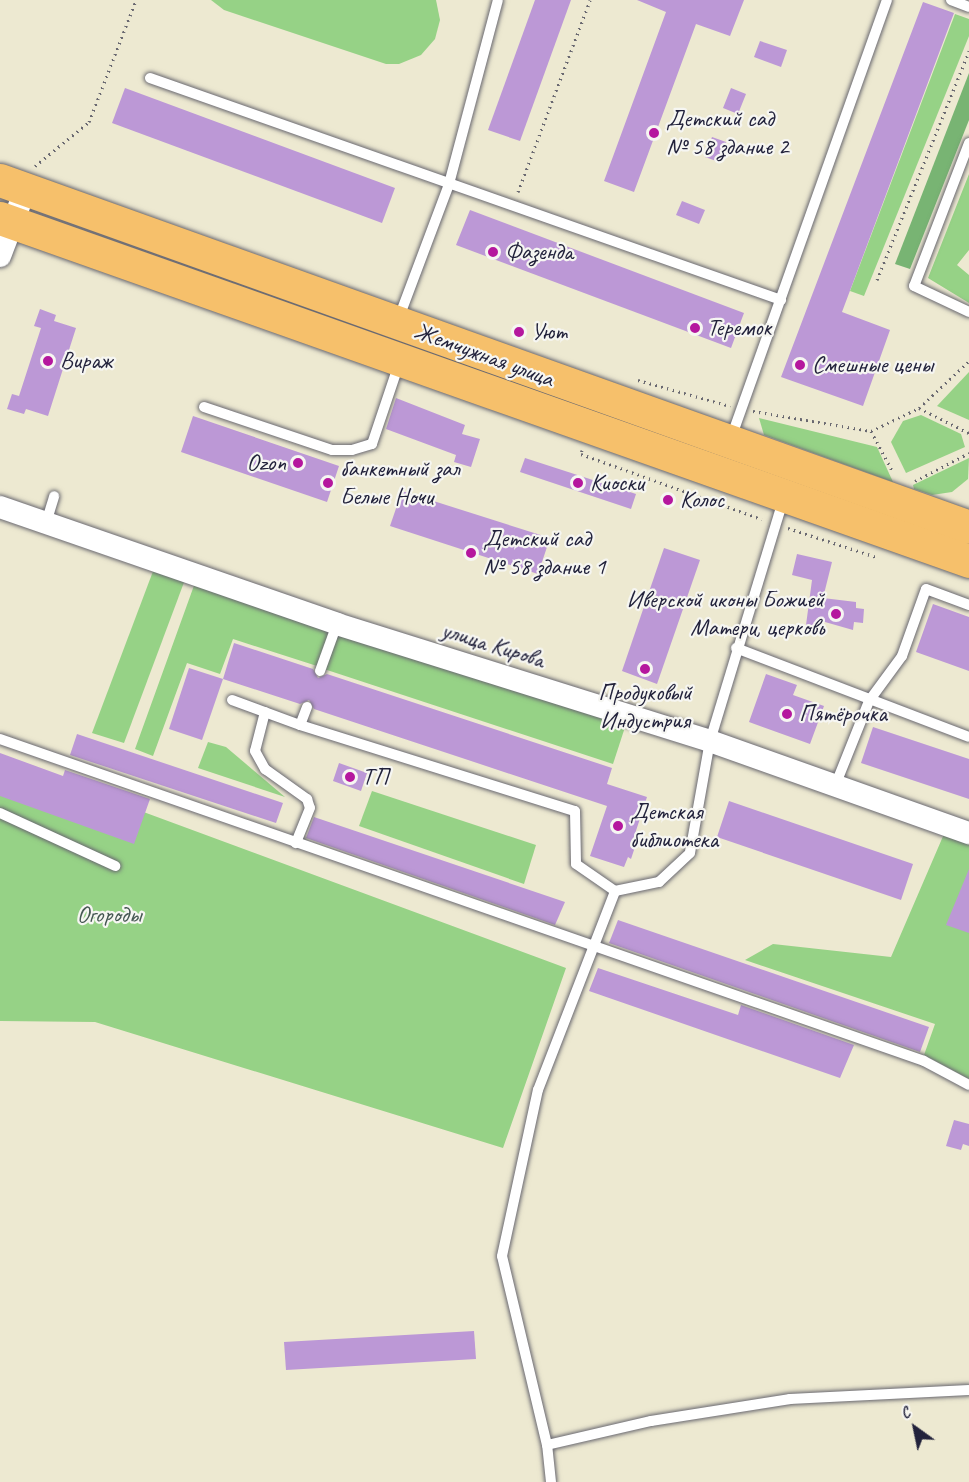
<!DOCTYPE html>
<meta charset="utf-8">
<style>
body{margin:0}
#map{position:relative;width:969px;height:1482px;overflow:hidden;background:#ede9d1;font-family:Caveat,sans-serif}
div>[style]{position:absolute}
[style*='--x']{left:calc(var(--x)*1px);top:calc(var(--y)*1px);width:calc(var(--w)*1px);rotate:calc(var(--a)*1deg)}
.green>*{inset:0;background:#96d286}
.forest>*{inset:0;background:#78b473}
.building>*{inset:0;background:#bc98d6}
.path>*{height:3px;margin-top:-1.5px;transform-origin:0;background:repeating-linear-gradient(90deg,#696870 0 1.5px,transparent 0 6px)}
.roads{filter:drop-shadow(0 0 2px #696870) drop-shadow(0 0 2px #696870)}
.service>*{height:10px;margin:-5px;padding:0 5px;transform-origin:5px;border-radius:5px;background:#fff}
.minor>*{height:22px;margin:-11px;padding:0 11px;transform-origin:11px;border-radius:11px;background:#fff}
.primary>*{height:33px;margin:-16.5px;padding:0 16.5px;transform-origin:16.5px;border-radius:16.5px;background:#f6c06b}
.dots>*{width:16px;height:16px;translate:-50% -50%;box-sizing:border-box;border:3px solid #f6f6f2;border-radius:50%}
span{translate:-50% -50%;white-space:nowrap;text-align:center;line-height:1.15;-webkit-text-stroke:4.5px #f6f6f2;paint-order:stroke}
.poi-label{font-size:24px;color:#22223b}
.left{translate:0 -50%;text-align:left}
.right{translate:-100% -50%;text-align:right}
.street-label{font-size:24px;color:#22223b}
.park-label{font-size:24px;color:#455752}
.north{position:absolute;left:885px;top:1398px;width:60px;height:60px;-webkit-text-stroke:4px #f6f6f2;paint-order:stroke;rotate:327deg;font-size:16px;font-weight:700;line-height:24px;text-align:center;color:#22223b}
.north::after{content:'';display:block;margin:auto;width:21px;height:27px;background:#22223b;clip-path:polygon(50% 0,100% 100%,50% 72%,0 100%)}
</style>
<div id="map">
<div class="green">
<i style="clip-path:polygon(211px 0,436px 0,440px 20px,435px 39px,421px 55px,399px 64px,386px 64px,224px 10px)"></i>
<i style="clip-path:polygon(955px 14px,969px 19px,969px 36px,864px 296px,850px 291px)"></i>
<i style="clip-path:polygon(969px 174px,969px 250px,957px 265px,969px 275px,969px 303px,928px 278px)"></i>
<i style="clip-path:polygon(969px 372px,969px 420px,937px 406px)"></i>
<i style="clip-path:polygon(921px 415px,961px 434px,965px 447px,906px 473px,891px 442px,903px 421px)"></i>
<i style="clip-path:polygon(759px 418px,877px 447px,893px 482px,764px 435px)"></i>
<i style="clip-path:polygon(969px 458px,968px 479px,952px 492px,932px 495px,914px 489px,913px 485px)"></i>
<i style="clip-path:polygon(155px 566px,186px 577px,124px 743px,92px 733px)"></i>
<i style="clip-path:polygon(196px 580px,332px 627px,317px 666px,233px 639px,220px 674px,187px 663px,153px 756px,135px 749px)"></i>
<i style="clip-path:polygon(338px 630px,627px 721px,613px 764px,324px 669px)"></i>
<i style="clip-path:polygon(208px 742px,226px 747px,285px 797px,198px 768px)"></i>
<i style="clip-path:polygon(0 759px,566px 968px,503px 1148px,95px 1022px,0 1021px)"></i>
<i style="clip-path:polygon(372px 791px,536px 845px,524px 884px,359px 826px)"></i>
<i style="clip-path:polygon(944px 834px,969px 842px,969px 1079px,924px 1055px,935px 1024px,745px 960px,773px 944px,891px 957px)"></i>
</div>
<div class="forest">
<i style="clip-path:polygon(969px 73px,969px 120px,910px 269px,895px 264px)"></i>
</div>
<div class="building">
<i style="clip-path:polygon(535px 0,571px 0,520px 141px,488px 130px)"></i>
<i style="clip-path:polygon(637px 0,744px 0,730px 36px,696px 24px,634px 192px,604px 181px,666px 12px)"></i>
<i style="clip-path:polygon(923px 2px,954px 13px,842px 312px,890px 330px,863px 406px,781px 377px)"></i>
<i style="clip-path:polygon(760px 41px,787px 50px,781px 67px,754px 57px)"></i>
<i style="clip-path:polygon(125px 88px,395px 188px,382px 223px,112px 123px)"></i>
<i style="clip-path:polygon(731px 88px,746px 94px,738px 114px,723px 108px)"></i>
<i style="clip-path:polygon(712px 137px,726px 142px,719px 162px,705px 157px)"></i>
<i style="clip-path:polygon(682px 201px,705px 210px,699px 224px,676px 215px)"></i>
<i style="clip-path:polygon(470px 210px,744px 313px,731px 348px,456px 245px)"></i>
<i style="clip-path:polygon(40px 309px,56px 315px,54px 321px,76px 328px,48px 416px,26px 409px,24px 414px,7px 409px,12px 394px,19px 396px,41px 328px,34px 326px)"></i>
<i style="clip-path:polygon(396px 398px,465px 425px,462px 434px,480px 439px,471px 467px,454px 462px,456px 455px,386px 429px)"></i>
<i style="clip-path:polygon(193px 416px,339px 466px,327px 502px,181px 452px)"></i>
<i style="clip-path:polygon(525px 458px,636px 494px,631px 509px,520px 472px)"></i>
<i style="clip-path:polygon(402px 491px,550px 538px,538px 574px,390px 526px)"></i>
<i style="clip-path:polygon(664px 548px,700px 560px,657px 684px,622px 671px)"></i>
<i style="clip-path:polygon(797px 554px,832px 562px,823px 598px,856px 602px,856px 608px,864px 609px,863px 623px,854px 622px,853px 630px,818px 620px,817px 627px,806px 625px,812px 580px,792px 575px)"></i>
<i style="clip-path:polygon(933px 604px,969px 617px,969px 671px,916px 652px)"></i>
<i style="clip-path:polygon(234px 643px,313px 669px,318px 678px,327px 674px,612px 768px,607px 784px,647px 797px,632px 843px,636px 844px,631px 859px,628px 857px,624px 867px,590px 856px,607px 806px,314px 709px,309px 700px,300px 704px,223px 679px)"></i>
<i style="clip-path:polygon(189px 668px,223px 679px,202px 740px,169px 729px)"></i>
<i style="clip-path:polygon(766px 674px,797px 685px,793px 695px,824px 706px,810px 744px,749px 722px)"></i>
<i style="clip-path:polygon(873px 727px,969px 759px,969px 799px,861px 763px)"></i>
<i style="clip-path:polygon(77px 734px,283px 803px,276px 823px,70px 755px)"></i>
<i style="clip-path:polygon(0 753px,63px 776px,65px 770px,150px 799px,134px 844px,0 796px)"></i>
<i style="clip-path:polygon(339px 763px,367px 773px,361px 791px,333px 781px)"></i>
<i style="clip-path:polygon(729px 801px,913px 864px,901px 900px,717px 837px)"></i>
<i style="clip-path:polygon(314px 817px,565px 902px,555px 925px,306px 838px)"></i>
<i style="clip-path:polygon(969px 869px,969px 933px,946px 925px)"></i>
<i style="clip-path:polygon(618px 920px,929px 1027px,920px 1052px,609px 943px)"></i>
<i style="clip-path:polygon(598px 968px,738px 1015px,741px 1005px,854px 1045px,840px 1078px,589px 991px)"></i>
<i style="clip-path:polygon(954px 1120px,969px 1124px,969px 1146px,963px 1144px,961px 1150px,946px 1146px)"></i>
<i style="clip-path:polygon(474px 1331px,476px 1359px,286px 1370px,284px 1342px)"></i>
</div>
<div class="path">
<i style="--x:35;--y:166;--w:70;--a:-39.2"></i>
<i style="--x:89;--y:122;--w:131;--a:-68.9"></i>
<i style="--x:518;--y:192;--w:205;--a:-69.4"></i>
<i style="--x:877;--y:280;--w:247;--a:-68.1"></i>
<i style="--x:638;--y:380;--w:96;--a:15.8"></i>
<i style="--x:919;--y:408;--w:69;--a:-43.2"></i>
<i style="--x:753;--y:411;--w:120;--a:9.6"></i>
<i style="--x:871;--y:431;--w:53;--a:-25.6"></i>
<i style="--x:919;--y:408;--w:56;--a:26.6"></i>
<i style="--x:871;--y:431;--w:47;--a:61.8"></i>
<i style="--x:582;--y:450;--w:4;--a:104"></i>
<i style="--x:581;--y:454;--w:192;--a:19.8"></i>
<i style="--x:915;--y:481;--w:61;--a:-27.4"></i>
<i style="--x:788;--y:528;--w:93;--a:18.2"></i>
</div>
<div class="roads">
<div class="service">
<i style="--x:951;--y:0;--w:19;--a:21"></i>
<i style="--x:150;--y:78;--w:669;--a:19.38"></i>
<i style="--x:969;--y:143;--w:153;--a:111"></i>
<i style="--x:914;--y:286;--w:61;--a:25.3"></i>
<i style="--x:398;--y:320;--w:145;--a:-69.4"></i>
<i style="--x:449;--y:184;--w:190;--a:-75.1"></i>
<i style="--x:204;--y:407;--w:135;--a:18.6"></i>
<i style="--x:332;--y:450;--w:20;--a:0"></i>
<i style="--x:352;--y:450;--w:21;--a:-17"></i>
<i style="--x:372;--y:444;--w:84;--a:-71.4"></i>
<i style="--x:731;--y:438;--w:465;--a:-70.4"></i>
<i style="--x:46;--y:523;--w:28;--a:-73"></i>
<i style="--x:736;--y:648;--w:249;--a:20.9"></i>
<i style="--x:320;--y:671;--w:50;--a:-70.1"></i>
<i style="--x:232;--y:700;--w:72;--a:20.2"></i>
<i style="--x:307;--y:707;--w:19;--a:111"></i>
<i style="--x:300;--y:725;--w:288;--a:17.4"></i>
<i style="--x:575;--y:811;--w:53;--a:88.9"></i>
<i style="--x:576;--y:864;--w:47;--a:34.7"></i>
<i style="--x:265;--y:712;--w:40;--a:104.4"></i>
<i style="--x:255;--y:751;--w:21;--a:61"></i>
<i style="--x:265;--y:769;--w:52;--a:35.5"></i>
<i style="--x:307;--y:799;--w:9;--a:72"></i>
<i style="--x:310;--y:808;--w:38;--a:112"></i>
<i style="--x:0;--y:739;--w:978;--a:19.21"></i>
<i style="--x:924;--y:1061;--w:51;--a:28.1"></i>
<i style="--x:835;--y:786;--w:92;--a:-68.2"></i>
<i style="--x:869;--y:701;--w:56;--a:-53.7"></i>
<i style="--x:902;--y:656;--w:71;--a:-70.3"></i>
<i style="--x:926;--y:589;--w:46;--a:20.4"></i>
<i style="--x:0;--y:813;--w:127;--a:24.7"></i>
<i style="--x:547;--y:1445;--w:107;--a:-13"></i>
<i style="--x:651;--y:1421;--w:141;--a:-9"></i>
<i style="--x:790;--y:1399;--w:179;--a:-2.9"></i>
<i style="--x:551;--y:1482;--w:37;--a:-96"></i>
<i style="--x:547;--y:1445;--w:194;--a:-103.4"></i>
<i style="--x:502;--y:1256;--w:170;--a:-77.8"></i>
<i style="--x:538;--y:1090;--w:213;--a:-68.8"></i>
<i style="--x:615;--y:891;--w:45;--a:-11.6"></i>
<i style="--x:659;--y:882;--w:42;--a:-43.1"></i>
<i style="--x:690;--y:853;--w:114;--a:-79.9"></i>
<i style="--x:710;--y:741;--w:252;--a:-73.1"></i>
</div>
<div class="minor">
<i style="--x:0;--y:256;--w:73;--a:-69.1"></i>
<i style="--x:0;--y:507;--w:357;--a:19.1"></i>
<i style="--x:337;--y:624;--w:391;--a:17.4"></i>
<i style="--x:710;--y:741;--w:275;--a:19.6"></i>
</div>
<div class="primary">
<i style="--x:0;--y:180;--w:1029;--a:19.7"></i>
<i style="--x:0;--y:218;--w:1028;--a:19.49"></i>
</div>
</div>
<div class="dots">
<i style="left:654px;top:133px;background:#b5179e"></i>
<i style="left:493px;top:252px;background:#b5179e"></i>
<i style="left:695px;top:328px;background:#b5179e"></i>
<i style="left:519px;top:332px;background:#b5179e"></i>
<i style="left:48px;top:361px;background:#b5179e"></i>
<i style="left:800px;top:365px;background:#b5179e"></i>
<i style="left:298px;top:463px;background:#b5179e"></i>
<i style="left:328px;top:483px;background:#b5179e"></i>
<i style="left:578px;top:483px;background:#b5179e"></i>
<i style="left:668px;top:500px;background:#b5179e"></i>
<i style="left:471px;top:553px;background:#b5179e"></i>
<i style="left:836px;top:614px;background:#b5179e"></i>
<i style="left:645px;top:669px;background:#b5179e"></i>
<i style="left:787px;top:714px;background:#b5179e"></i>
<i style="left:350px;top:777px;background:#b5179e"></i>
<i style="left:618px;top:826px;background:#b5179e"></i>
</div>
<div class="poi-label">
<span class="left" style="left:666px;top:133px">Детский сад<br>№ 58 здание 2</span>
<span class="left" style="left:505px;top:252px">Фазенда</span>
<span class="left" style="left:707px;top:328px">Теремок</span>
<span class="left" style="left:531px;top:332px">Уют</span>
<span class="left" style="left:60px;top:361px">Вираж</span>
<span class="left" style="left:812px;top:365px">Смешные цены</span>
<span class="right" style="left:286px;top:463px">Ozon</span>
<span class="left" style="left:340px;top:483px">банкетный зал<br>Белые Ночи</span>
<span class="left" style="left:590px;top:483px">Киоски</span>
<span class="left" style="left:680px;top:500px">Колос</span>
<span class="left" style="left:483px;top:553px">Детский сад<br>№ 58 здание 1</span>
<span class="right" style="left:824px;top:614px">Иверской иконы Божией<br>Матери, церковь</span>
<span style="left:645px;top:707px">Продуковый<br>Индустрия</span>
<span class="left" style="left:799px;top:714px">Пятёрочка</span>
<span class="left" style="left:362px;top:777px">ТП</span>
<span class="left" style="left:630px;top:826px">Детская<br>библиотека</span>
</div>
<div class="street-label">
<span style="left:484px;top:355px;rotate:20deg">Жемчужная улица</span>
<span style="left:493px;top:645px;rotate:17deg">улица Кирова</span>
</div>
<div class="park-label">
<span style="left:109px;top:915px">Огороды</span>
</div>
<div class="north">С</div>
</div>
